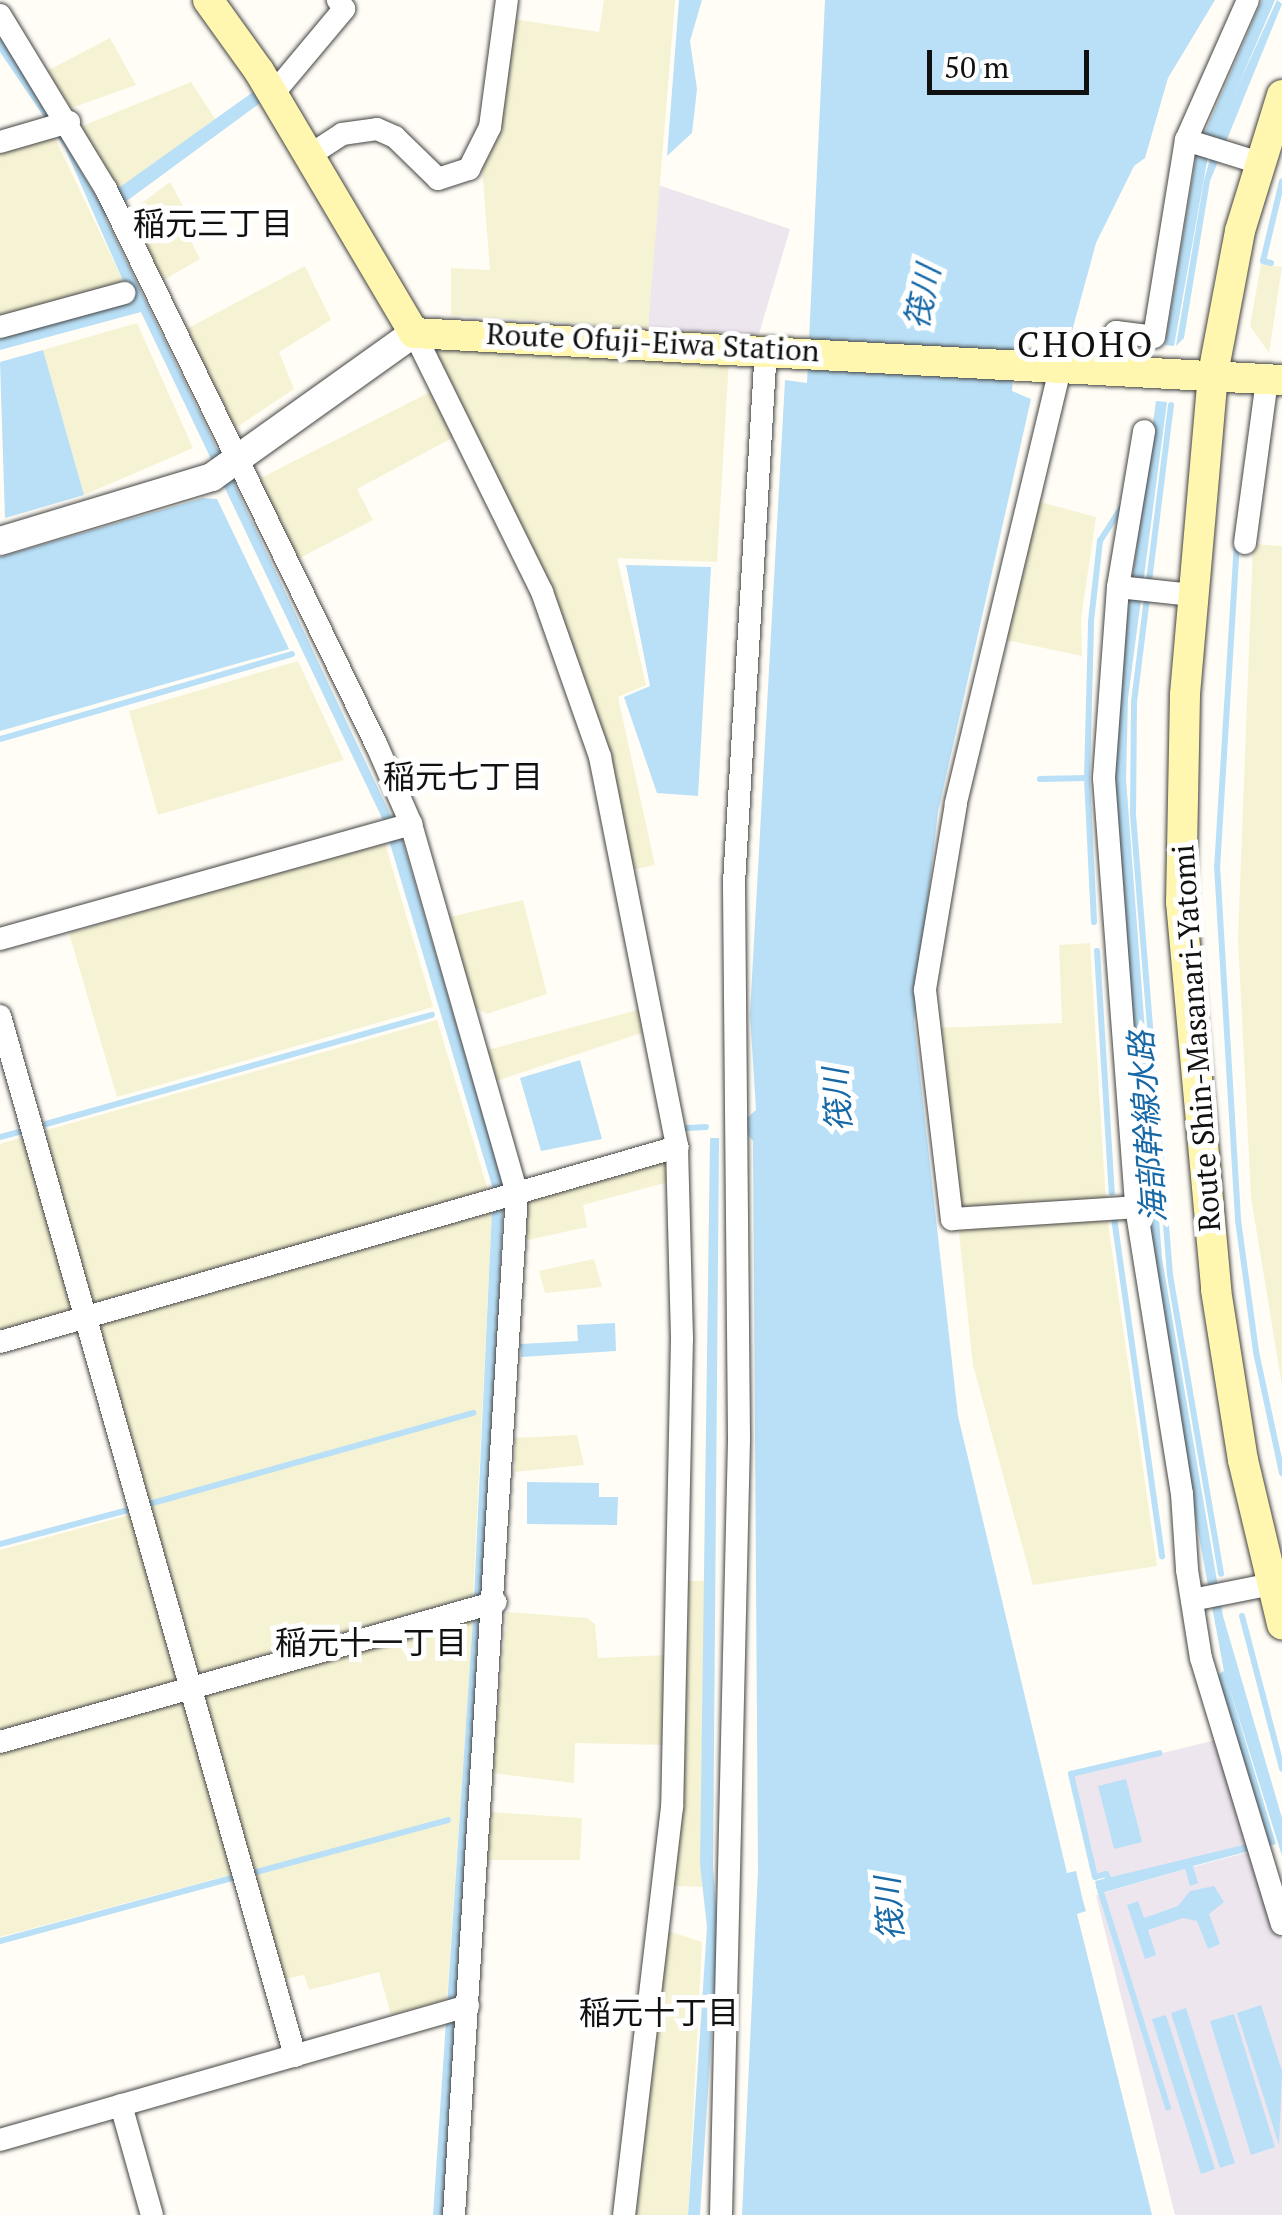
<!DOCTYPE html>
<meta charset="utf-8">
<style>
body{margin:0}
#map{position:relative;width:1282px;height:2215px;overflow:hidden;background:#fffdf5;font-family:"PT Serif","Noto Sans JP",serif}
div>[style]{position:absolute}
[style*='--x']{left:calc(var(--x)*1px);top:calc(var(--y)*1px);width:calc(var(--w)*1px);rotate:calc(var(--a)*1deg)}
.industrial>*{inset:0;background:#eee6ef}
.farmland>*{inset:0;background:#f6f3d4}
.water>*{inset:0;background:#b9e0f7}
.stream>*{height:6px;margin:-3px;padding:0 3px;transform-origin:3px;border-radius:3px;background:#b9e0f7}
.roads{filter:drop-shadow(0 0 2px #444) drop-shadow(0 0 2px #444)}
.minor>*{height:22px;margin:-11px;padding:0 11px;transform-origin:11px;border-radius:11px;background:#fff}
.tertiary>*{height:28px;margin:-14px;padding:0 14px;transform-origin:14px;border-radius:14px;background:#fff}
.secondary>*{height:30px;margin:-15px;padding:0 15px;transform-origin:15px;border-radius:15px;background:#fff6b0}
span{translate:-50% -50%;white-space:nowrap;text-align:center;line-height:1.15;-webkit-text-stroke:10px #fff;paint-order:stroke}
.street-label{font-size:30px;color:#111}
.neighbourhood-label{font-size:32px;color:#111}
.water-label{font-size:32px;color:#1768a6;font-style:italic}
.quarter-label{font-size:35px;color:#111;letter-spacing:2.5px}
.scale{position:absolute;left:927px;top:50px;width:162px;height:45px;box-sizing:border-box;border:5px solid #111;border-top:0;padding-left:12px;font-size:30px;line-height:35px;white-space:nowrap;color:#111;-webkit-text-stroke:8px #fff;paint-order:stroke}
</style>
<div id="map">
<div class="industrial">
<i style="clip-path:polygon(658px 185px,790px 229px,759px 334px,648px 328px)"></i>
<i style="clip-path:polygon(1216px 1740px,1248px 1846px,1111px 1879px,1107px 1872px,1095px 1875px,1072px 1775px)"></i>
<i style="clip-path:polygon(1249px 1852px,1282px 1942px,1282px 2215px,1175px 2215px,1096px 1895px,1185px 1869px,1190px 1885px,1192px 1867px)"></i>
</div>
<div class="farmland">
<i style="clip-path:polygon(604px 0,675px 0,648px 328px,451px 315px,451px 268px,490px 270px,482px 167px,513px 19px,599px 32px)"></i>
<i style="clip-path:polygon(110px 38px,136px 85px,71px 108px,47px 71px)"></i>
<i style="clip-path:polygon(191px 82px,216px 120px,118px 192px,80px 127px)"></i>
<i style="clip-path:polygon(54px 136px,124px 283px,0 318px,0 152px)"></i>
<i style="clip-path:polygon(170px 182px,188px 215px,180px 220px,200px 259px,162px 281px,127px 214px)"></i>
<i style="clip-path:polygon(1261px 264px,1282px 267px,1269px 353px,1250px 326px)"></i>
<i style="clip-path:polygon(305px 266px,331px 320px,279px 352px,294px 389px,231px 431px,181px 332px)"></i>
<i style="clip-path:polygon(137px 323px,193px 448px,84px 495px,43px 350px)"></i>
<i style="clip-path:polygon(442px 343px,729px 359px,717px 562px,617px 558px,646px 685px,618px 697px,655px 865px,632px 870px,607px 748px,436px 353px)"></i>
<i style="clip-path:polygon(434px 390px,454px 437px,357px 489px,373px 520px,294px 561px,255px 481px)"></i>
<i style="clip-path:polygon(1036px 501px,1096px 517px,1081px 619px,1082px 656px,1002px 639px)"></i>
<i style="clip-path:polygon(1253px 544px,1282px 546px,1282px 1386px,1251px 1197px,1238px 939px)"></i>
<i style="clip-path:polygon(298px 661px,344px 760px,158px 815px,129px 711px)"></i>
<i style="clip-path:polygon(384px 840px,433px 1007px,117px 1097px,69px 933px)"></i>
<i style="clip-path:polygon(523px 900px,547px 994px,487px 1014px,471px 1005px,445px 918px)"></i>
<i style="clip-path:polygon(1090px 943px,1106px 1204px,957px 1208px,937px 1028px,1062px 1023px,1059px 945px)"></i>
<i style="clip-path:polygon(645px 1008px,651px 1030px,496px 1081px,487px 1050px)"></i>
<i style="clip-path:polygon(437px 1020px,487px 1187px,481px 1193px,94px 1306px,40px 1132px)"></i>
<i style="clip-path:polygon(24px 1137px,72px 1309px,0 1334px,0 1144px)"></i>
<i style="clip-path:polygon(662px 1159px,671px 1161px,672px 1181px,583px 1205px,587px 1227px,528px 1240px,521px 1232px,524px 1197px)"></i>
<i style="clip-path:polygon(492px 1212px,473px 1596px,199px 1676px,96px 1326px)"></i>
<i style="clip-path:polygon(1107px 1216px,1157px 1566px,1033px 1585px,973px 1365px,959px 1233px,965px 1223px)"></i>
<i style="clip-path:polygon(594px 1259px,602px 1287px,545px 1293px,539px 1271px)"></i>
<i style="clip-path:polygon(577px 1435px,584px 1465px,515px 1472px,515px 1438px)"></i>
<i style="clip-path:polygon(133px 1514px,179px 1675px,175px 1682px,0 1732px,0 1550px)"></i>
<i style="clip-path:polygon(685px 1581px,704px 1581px,705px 1887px,674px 1886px)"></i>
<i style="clip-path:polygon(507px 1612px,587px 1618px,595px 1624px,598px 1658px,667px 1655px,666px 1745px,575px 1743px,574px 1783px,492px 1773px)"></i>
<i style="clip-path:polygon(473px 1619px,447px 2000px,391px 2015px,379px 1972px,309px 1990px,304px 1975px,280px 1980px,204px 1695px)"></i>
<i style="clip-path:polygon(185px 1700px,237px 1873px,0 1937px,0 1752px)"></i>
<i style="clip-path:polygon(489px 1812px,582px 1818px,580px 1860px,485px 1860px)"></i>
<i style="clip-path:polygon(668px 1931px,702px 1942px,688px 2215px,636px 2215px)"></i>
</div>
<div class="water">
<i style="clip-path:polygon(679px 0,702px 0,690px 41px,697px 89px,692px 133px,667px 156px)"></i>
<i style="clip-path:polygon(825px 0,1215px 0,1168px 78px,1145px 158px,1134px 166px,1096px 243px,1071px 335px,1016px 334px,1012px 391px,1031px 399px,938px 812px,914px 1021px,958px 1416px,1067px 1873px,1076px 1871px,1083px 1901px,1086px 1911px,1077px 1914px,1152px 2215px,742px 2215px,758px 1871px,753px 1141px,745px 1132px,746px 1119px,756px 1110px,750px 1014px,785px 380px,807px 383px)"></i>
<i style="clip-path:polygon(1262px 0,1275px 0,1208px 156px,1174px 346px,1165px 345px,1197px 151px)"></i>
<i style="clip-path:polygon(1277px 0,1282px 4px,1210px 181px,1184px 338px,1176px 346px,1204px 180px,1219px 128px)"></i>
<i style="clip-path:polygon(0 33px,99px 202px,253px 92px,260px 103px,105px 217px,217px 449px,227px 456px,236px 488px,402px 839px,504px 1188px,487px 1592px,444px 2215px,433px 2215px,473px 1619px,493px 1189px,383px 820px,141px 312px,0 350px,0 334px,124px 283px,65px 148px,0 52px)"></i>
<i style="clip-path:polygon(43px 350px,84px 495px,5px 518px,0 362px)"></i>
<i style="clip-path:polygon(1156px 401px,1167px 402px,1128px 698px,1126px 779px,1162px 1258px,1223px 1616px,1282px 1818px,1282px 1856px,1227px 1680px,1276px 1844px,1193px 1866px,1198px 1883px,1190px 1886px,1185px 1869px,1098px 1894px,1095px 1881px,1268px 1839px,1217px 1675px,1224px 1671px,1153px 1289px,1114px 779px,1117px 693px)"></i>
<i style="clip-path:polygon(203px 498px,217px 499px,289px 649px,0 731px,0 557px)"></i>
<i style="clip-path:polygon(626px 565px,711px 567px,698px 796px,657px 793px,624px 697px,650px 686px)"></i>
<i style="clip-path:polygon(580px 1060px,602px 1139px,541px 1151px,520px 1078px)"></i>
<i style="clip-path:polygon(710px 1138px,719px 1138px,713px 1867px,718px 1935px,700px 2215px,688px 2215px,707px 1927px,700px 1864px)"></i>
<i style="clip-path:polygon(615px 1323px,616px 1351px,521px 1357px,520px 1344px,578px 1341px,577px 1325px)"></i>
<i style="clip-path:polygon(527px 1482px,599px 1483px,599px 1497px,618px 1497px,617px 1525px,527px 1524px)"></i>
<i style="clip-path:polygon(1126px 1779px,1142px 1842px,1114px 1849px,1098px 1786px)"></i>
<i style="clip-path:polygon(1214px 1886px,1224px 1902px,1209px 1914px,1220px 1944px,1208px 1949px,1197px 1921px,1183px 1918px,1148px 1930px,1156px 1955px,1145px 1959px,1127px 1905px,1138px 1901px,1144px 1918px,1178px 1906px,1190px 1891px)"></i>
<i style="clip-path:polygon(1261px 2005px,1282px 2071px,1279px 2145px,1237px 2013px)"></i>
<i style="clip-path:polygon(1186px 2008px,1235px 2163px,1220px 2168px,1171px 2013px)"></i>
<i style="clip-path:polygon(1234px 2014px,1275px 2147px,1251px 2155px,1210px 2021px)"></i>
<i style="clip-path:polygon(1166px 2015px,1215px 2169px,1201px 2174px,1152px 2019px)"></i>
</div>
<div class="stream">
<i style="--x:1271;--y:263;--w:8;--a:-166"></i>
<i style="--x:1263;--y:261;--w:82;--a:-76.6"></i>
<i style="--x:1171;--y:405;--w:299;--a:97.1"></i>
<i style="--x:1134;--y:702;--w:113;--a:90.5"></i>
<i style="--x:1133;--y:815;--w:461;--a:85.4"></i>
<i style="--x:1170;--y:1275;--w:303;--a:80.3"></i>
<i style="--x:1237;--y:542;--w:324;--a:93.5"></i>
<i style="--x:1217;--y:865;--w:356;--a:86.6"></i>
<i style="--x:1238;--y:1220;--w:133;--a:82.2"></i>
<i style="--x:1256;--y:1352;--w:124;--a:77.9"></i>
<i style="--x:0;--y:739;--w:304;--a:-16.2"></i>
<i style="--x:1040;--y:779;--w:47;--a:-1.2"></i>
<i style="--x:1094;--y:922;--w:144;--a:-92.8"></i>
<i style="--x:1087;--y:778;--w:157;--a:-88.5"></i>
<i style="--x:1091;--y:621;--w:81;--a:-83.6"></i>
<i style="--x:1100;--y:541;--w:43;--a:-57.4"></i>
<i style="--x:1097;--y:951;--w:242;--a:86.5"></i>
<i style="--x:46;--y:1124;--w:401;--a:-15.8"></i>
<i style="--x:687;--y:1128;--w:19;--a:-3"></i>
<i style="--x:0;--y:1137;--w:20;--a:-15"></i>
<i style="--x:1114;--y:1218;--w:342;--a:81.9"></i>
<i style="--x:149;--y:1504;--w:337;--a:-15.7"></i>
<i style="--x:0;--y:1544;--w:132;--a:-14.9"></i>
<i style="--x:1242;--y:1616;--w:158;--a:75.3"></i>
<i style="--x:253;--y:1873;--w:202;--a:-15.2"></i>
<i style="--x:1111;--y:1883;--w:10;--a:-119"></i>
<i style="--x:1106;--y:1874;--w:11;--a:165"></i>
<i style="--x:1095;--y:1877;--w:106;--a:-103.1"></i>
<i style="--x:1071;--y:1774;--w:91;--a:-13.3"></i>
<i style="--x:1099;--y:1886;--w:232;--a:72.7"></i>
<i style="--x:0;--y:1941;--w:245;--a:-15.2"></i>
</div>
<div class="roads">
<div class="minor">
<i style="--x:0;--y:15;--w:204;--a:58.7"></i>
<i style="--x:106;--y:189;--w:619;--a:64.06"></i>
<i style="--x:377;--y:746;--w:85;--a:66.4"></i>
<i style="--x:411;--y:824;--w:385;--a:74"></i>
<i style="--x:517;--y:1194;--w:1023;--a:93.53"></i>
<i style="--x:273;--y:94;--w:111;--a:-50.1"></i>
<i style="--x:344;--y:9;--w:11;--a:-124"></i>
<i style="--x:1186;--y:140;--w:77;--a:17.3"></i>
<i style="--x:0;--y:142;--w:72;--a:-16.2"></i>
<i style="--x:310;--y:155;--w:38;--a:-33"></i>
<i style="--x:342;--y:134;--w:35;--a:-8"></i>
<i style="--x:377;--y:129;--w:20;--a:24"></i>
<i style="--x:395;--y:137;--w:60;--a:44.3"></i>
<i style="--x:438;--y:179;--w:33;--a:-18"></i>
<i style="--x:469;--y:169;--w:47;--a:-63.4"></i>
<i style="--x:490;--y:127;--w:128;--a:-82.4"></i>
<i style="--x:0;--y:327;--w:129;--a:-15.3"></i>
<i style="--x:414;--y:333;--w:289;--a:63.7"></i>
<i style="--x:542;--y:592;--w:175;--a:70.6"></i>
<i style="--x:600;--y:757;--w:398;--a:78.8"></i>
<i style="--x:677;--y:1147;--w:191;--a:88.5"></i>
<i style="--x:682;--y:1338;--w:469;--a:91.2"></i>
<i style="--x:672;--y:1807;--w:411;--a:96.7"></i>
<i style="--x:1061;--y:365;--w:451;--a:103.5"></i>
<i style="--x:956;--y:804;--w:189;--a:99.5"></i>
<i style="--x:925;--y:990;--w:231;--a:83.3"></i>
<i style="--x:952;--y:1219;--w:184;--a:-3.7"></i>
<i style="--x:1114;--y:368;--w:36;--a:-87"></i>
<i style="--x:1116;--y:332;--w:38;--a:7"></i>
<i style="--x:1154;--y:337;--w:200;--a:-80.8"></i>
<i style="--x:1186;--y:140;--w:153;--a:-66.1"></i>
<i style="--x:1245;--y:543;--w:164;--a:-82.3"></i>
<i style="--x:1118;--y:587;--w:158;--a:-80.5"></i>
<i style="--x:1192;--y:595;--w:74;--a:-173.8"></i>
<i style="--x:1118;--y:587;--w:192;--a:94.2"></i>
<i style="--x:1104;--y:778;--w:430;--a:85.7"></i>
<i style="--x:1136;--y:1207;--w:291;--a:80.9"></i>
<i style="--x:1182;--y:1494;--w:76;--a:86.2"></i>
<i style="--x:1187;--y:1570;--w:89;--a:81"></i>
<i style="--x:1201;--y:1658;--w:278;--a:73.1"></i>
<i style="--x:0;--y:939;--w:427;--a:-15.6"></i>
<i style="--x:0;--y:1016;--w:1081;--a:74.16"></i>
<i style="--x:0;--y:1342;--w:705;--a:-16.07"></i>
<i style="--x:1192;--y:1600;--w:92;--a:-11.3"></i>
<i style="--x:0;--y:1742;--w:515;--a:-15.76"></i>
<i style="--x:121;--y:2105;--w:114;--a:74.3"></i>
<i style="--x:0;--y:2140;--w:487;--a:-16"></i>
<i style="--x:721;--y:2215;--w:778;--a:-88.67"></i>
<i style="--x:739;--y:1437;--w:554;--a:-90.52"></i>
<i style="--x:734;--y:883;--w:536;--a:-86.58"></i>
</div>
<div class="tertiary">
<i style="--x:0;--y:541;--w:221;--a:-16.8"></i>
<i style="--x:212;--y:477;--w:248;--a:-35.5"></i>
</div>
<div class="secondary">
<i style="--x:208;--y:0;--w:87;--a:54.3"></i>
<i style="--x:259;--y:71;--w:304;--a:59.4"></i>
<i style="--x:414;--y:333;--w:869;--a:3.1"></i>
<i style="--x:1282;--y:95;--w:142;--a:107.2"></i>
<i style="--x:1240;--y:231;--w:146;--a:100.7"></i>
<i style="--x:1213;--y:374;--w:322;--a:95"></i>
<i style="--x:1185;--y:695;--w:207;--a:91.1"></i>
<i style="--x:1181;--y:902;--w:390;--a:84.8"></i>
<i style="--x:1216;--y:1290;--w:172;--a:81"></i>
<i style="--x:1243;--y:1460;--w:169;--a:76.6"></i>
</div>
</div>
<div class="street-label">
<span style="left:653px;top:342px;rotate:3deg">Route Ofuji-Eiwa Station</span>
<span style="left:1196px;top:1038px;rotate:-94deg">Route Shin-Masanari-Yatomi</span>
</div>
<div class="neighbourhood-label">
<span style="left:213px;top:223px">稲元三丁目</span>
<span style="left:463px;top:776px">稲元七丁目</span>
<span style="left:371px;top:1642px">稲元十一丁目</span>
<span style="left:659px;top:2012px">稲元十丁目</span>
</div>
<div class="water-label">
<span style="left:922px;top:297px;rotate:-78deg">筏川</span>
<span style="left:837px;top:1100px;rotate:-94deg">筏川</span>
<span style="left:1147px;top:1127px;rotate:-94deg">海部幹線水路</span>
<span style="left:889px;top:1909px;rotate:-94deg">筏川</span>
</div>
<div class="quarter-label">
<span style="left:1086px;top:344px">CHOHO</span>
</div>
<div class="scale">50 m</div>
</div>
